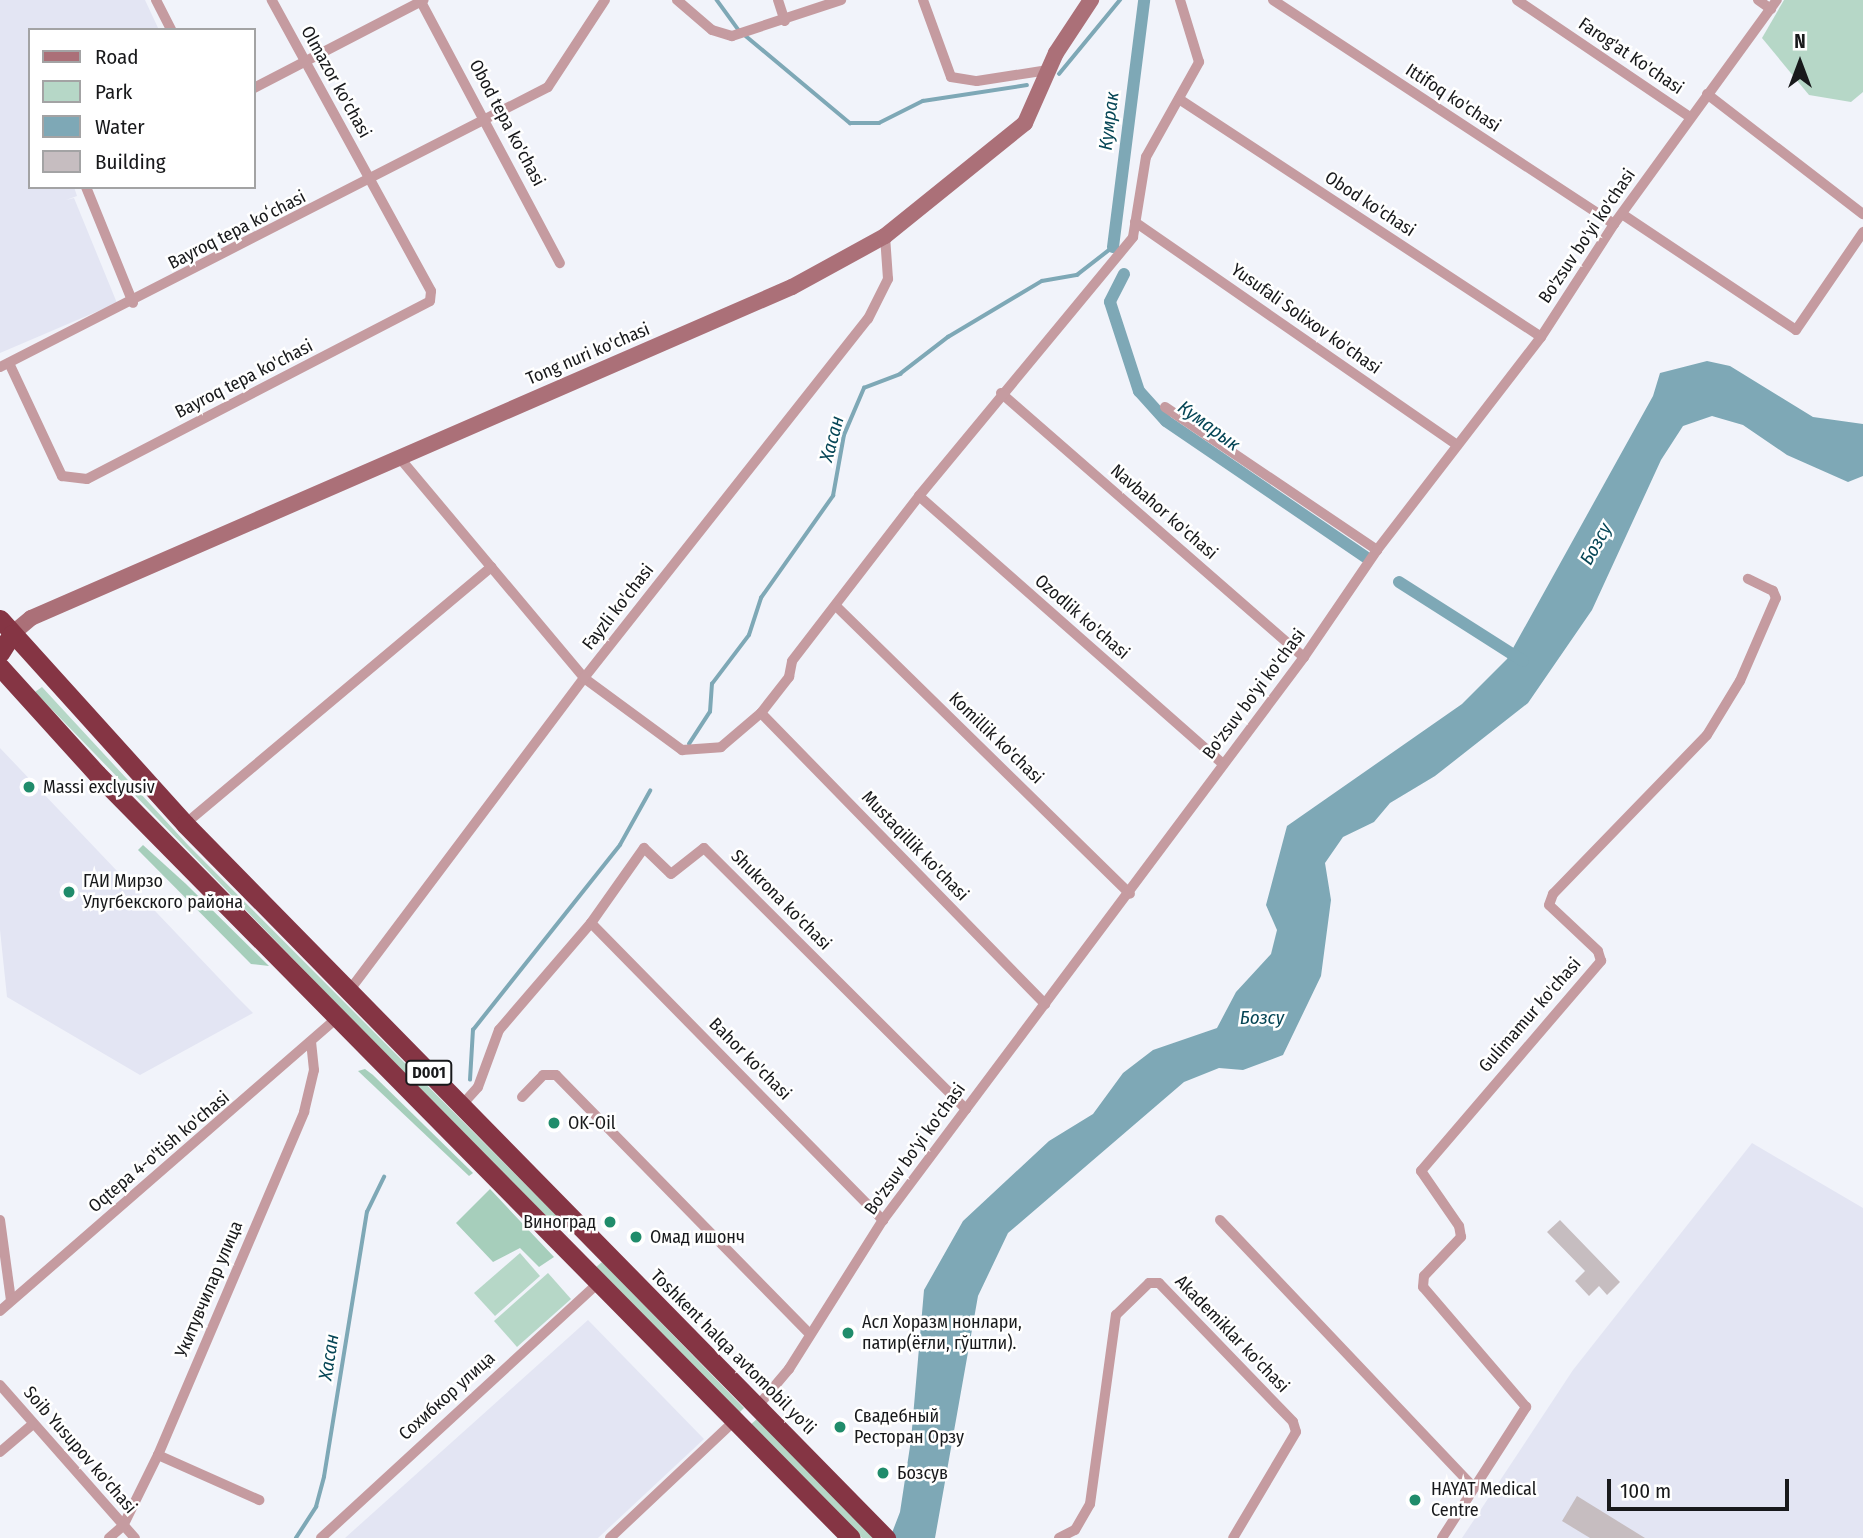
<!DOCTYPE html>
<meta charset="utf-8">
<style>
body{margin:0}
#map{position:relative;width:1863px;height:1538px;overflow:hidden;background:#f1f3fa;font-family:"Fira Sans Condensed",sans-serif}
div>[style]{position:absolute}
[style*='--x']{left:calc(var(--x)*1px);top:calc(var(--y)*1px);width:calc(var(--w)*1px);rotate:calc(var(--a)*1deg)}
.built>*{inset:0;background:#e3e5f3}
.green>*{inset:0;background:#b6d7c7}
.forest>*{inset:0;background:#a6cebb}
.water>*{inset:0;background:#7ea8b6}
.stream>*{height:3.5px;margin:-1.75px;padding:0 1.75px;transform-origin:1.75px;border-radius:1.75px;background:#7ea8b6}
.canal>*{height:12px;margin:-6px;padding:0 6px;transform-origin:6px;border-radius:6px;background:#7ea8b6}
.building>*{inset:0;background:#c6bdc0}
.street>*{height:10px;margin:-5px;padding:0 5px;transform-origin:5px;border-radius:5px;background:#c59ba0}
.secondary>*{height:16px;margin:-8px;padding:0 8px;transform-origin:8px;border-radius:8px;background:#ab7078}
.highway>*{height:19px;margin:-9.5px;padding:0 9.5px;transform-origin:9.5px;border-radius:9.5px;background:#853544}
.dots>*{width:19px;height:19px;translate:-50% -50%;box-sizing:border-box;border:4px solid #fff;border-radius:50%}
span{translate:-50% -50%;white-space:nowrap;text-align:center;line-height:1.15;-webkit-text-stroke:5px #fff;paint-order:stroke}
.shield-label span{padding:2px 5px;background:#fff;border:2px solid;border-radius:5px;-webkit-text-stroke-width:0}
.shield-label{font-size:16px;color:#18191b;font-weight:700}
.street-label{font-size:18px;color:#18191b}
.poi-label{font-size:18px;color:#18191b}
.left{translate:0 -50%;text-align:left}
.right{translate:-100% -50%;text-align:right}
.water-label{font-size:19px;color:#064656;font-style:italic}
.legend{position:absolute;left:28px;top:28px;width:228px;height:161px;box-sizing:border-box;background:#fff;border:2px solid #a3a3a4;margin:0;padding:9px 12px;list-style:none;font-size:21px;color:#18191b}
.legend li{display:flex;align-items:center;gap:14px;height:35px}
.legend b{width:35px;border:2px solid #a3a3a4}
.north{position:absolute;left:1765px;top:28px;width:70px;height:70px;-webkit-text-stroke:5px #fff;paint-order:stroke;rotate:0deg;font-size:19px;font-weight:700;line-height:28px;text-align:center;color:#18191b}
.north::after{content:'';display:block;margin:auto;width:24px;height:32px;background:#18191b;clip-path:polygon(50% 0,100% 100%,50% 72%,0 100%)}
.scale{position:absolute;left:1607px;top:1479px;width:182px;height:32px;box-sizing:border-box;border:4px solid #18191b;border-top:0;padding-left:9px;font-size:21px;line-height:24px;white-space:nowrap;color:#18191b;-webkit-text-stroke:5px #fff;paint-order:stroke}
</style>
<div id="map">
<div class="built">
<i style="clip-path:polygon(0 0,145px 0,159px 30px,30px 30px,30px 187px,74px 187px,77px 196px,66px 200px,74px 198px,117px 303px,0 353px)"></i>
<i style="clip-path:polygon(0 748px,236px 996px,253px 1013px,140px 1075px,7px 997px,0 930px)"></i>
<i style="clip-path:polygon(1752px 1143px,1863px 1208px,1863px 1538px,1462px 1538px,1573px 1370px)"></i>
<i style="clip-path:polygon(588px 1320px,704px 1439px,598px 1538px,345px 1538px)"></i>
</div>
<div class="green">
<i style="clip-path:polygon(1784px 0,1863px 0,1863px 92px,1851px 102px,1809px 95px,1762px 38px)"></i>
<i style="clip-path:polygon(42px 687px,188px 845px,558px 1217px,553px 1223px,327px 994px,35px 692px)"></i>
<i style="clip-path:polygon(520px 1253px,540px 1276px,495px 1316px,474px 1293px)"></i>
<i style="clip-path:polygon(602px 1262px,744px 1408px,738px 1414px,595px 1268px)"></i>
<i style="clip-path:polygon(548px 1273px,571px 1299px,517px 1347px,494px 1321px)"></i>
<i style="clip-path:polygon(757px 1419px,874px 1538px,862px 1538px,750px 1425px)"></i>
</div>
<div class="forest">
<i style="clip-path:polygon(143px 845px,186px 884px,269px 966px,251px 964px,138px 850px)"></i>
<i style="clip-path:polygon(365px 1069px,373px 1075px,473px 1173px,469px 1176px,358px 1071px)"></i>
<i style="clip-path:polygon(490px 1189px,554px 1257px,539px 1267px,520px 1248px,493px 1262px,456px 1223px)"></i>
</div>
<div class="water">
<i style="clip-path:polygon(1707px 361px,1730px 366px,1813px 417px,1863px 424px,1863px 476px,1848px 482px,1787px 455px,1743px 425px,1712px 416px,1683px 426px,1661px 460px,1592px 610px,1528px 703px,1435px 776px,1390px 803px,1374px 822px,1343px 837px,1325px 863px,1331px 900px,1321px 976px,1283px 1055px,1243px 1070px,1219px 1068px,1184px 1082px,1008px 1233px,978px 1296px,935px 1538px,890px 1538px,900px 1512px,911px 1440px,924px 1290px,963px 1221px,1049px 1141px,1093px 1114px,1123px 1073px,1153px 1050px,1217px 1028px,1236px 992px,1271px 954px,1277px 930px,1266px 905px,1287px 826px,1462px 704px,1507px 659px,1653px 396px,1660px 373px)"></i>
</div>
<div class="stream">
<i style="--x:717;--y:0;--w:36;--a:54"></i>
<i style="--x:746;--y:36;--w:136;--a:39.9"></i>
<i style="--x:850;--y:123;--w:29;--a:0"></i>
<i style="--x:879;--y:123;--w:49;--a:-26.6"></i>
<i style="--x:923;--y:101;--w:105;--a:-8.7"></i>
<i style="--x:1059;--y:74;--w:96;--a:-50.5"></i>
<i style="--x:689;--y:744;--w:38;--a:-57"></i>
<i style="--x:710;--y:712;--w:28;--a:-86"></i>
<i style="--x:712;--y:684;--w:61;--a:-52.9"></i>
<i style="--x:749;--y:635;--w:39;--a:-72"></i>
<i style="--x:761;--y:598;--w:125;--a:-54.8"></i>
<i style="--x:833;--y:496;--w:62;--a:-79.8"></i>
<i style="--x:844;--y:435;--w:51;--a:-66.9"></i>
<i style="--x:864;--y:388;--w:39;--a:-21"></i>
<i style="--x:900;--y:374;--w:61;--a:-37.6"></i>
<i style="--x:948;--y:337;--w:109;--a:-30.8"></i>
<i style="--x:1042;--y:281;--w:36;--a:-10"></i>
<i style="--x:1077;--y:275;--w:46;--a:-37.9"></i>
<i style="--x:470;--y:1080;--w:50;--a:-86.6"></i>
<i style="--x:473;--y:1030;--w:236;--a:-51.5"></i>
<i style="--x:620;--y:845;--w:62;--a:-60.9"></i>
<i style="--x:296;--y:1538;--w:37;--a:-57"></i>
<i style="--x:316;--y:1507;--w:31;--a:-75"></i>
<i style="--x:324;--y:1477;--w:268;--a:-80.8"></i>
<i style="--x:367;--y:1212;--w:39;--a:-64"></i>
</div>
<div class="canal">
<i style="--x:1113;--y:247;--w:249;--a:-82.8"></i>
<i style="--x:1124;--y:274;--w:31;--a:117"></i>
<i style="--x:1110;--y:302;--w:94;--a:72"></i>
<i style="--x:1139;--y:391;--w:40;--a:48"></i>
<i style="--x:1166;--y:421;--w:241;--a:34.3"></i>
<i style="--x:1399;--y:582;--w:147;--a:32.5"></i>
</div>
<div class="building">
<i style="clip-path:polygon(1560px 1220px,1620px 1282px,1607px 1295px,1599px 1286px,1589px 1296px,1575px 1281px,1585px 1271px,1547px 1232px)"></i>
<i style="clip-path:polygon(1577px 1496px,1645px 1538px,1590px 1538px,1562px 1521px)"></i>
</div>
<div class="street">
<i style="--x:156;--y:0;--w:34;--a:63"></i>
<i style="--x:420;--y:0;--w:298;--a:62"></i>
<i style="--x:677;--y:0;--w:46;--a:40.6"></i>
<i style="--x:712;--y:30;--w:21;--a:17"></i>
<i style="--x:732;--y:36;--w:115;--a:-18.3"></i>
<i style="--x:778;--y:0;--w:22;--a:72"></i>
<i style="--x:923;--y:0;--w:82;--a:70"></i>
<i style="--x:951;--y:77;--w:26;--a:9"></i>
<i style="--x:977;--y:81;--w:72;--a:-8.8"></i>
<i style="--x:1273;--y:0;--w:408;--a:33.3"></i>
<i style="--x:1517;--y:0;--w:209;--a:34.1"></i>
<i style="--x:1758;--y:0;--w:16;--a:35"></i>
<i style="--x:254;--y:88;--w:191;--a:-27.4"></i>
<i style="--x:1707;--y:94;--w:197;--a:37.6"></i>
<i style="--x:1179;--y:99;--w:433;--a:33.3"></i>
<i style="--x:86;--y:187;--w:125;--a:67.9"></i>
<i style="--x:1622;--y:214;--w:209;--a:33.7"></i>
<i style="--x:1796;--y:330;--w:119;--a:-55.6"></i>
<i style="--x:1135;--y:222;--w:392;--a:34.7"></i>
<i style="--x:9;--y:363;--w:125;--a:64.9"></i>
<i style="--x:62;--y:476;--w:25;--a:7"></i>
<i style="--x:87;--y:479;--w:386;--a:-27.4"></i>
<i style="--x:430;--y:301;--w:10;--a:-84"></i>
<i style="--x:431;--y:291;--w:332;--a:-118.7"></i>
<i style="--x:0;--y:367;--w:615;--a:-27.06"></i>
<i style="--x:548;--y:87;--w:104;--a:-56.8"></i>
<i style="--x:1001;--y:393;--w:402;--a:41.1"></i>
<i style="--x:1165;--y:407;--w:256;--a:34"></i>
<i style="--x:398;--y:456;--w:290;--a:50"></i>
<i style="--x:584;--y:678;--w:122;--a:36.3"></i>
<i style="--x:682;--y:750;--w:39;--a:-4"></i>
<i style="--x:721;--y:747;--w:52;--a:-40.4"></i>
<i style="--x:761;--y:713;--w:46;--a:-52.1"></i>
<i style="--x:789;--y:677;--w:16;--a:-79"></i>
<i style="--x:792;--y:661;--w:208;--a:-52.4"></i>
<i style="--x:919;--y:496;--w:336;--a:-50.4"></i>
<i style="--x:1133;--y:237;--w:81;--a:-80.8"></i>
<i style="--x:1146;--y:157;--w:109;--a:-60.8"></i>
<i style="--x:1199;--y:62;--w:65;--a:-107"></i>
<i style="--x:919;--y:496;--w:405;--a:41.4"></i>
<i style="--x:837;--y:607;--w:410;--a:44.4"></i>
<i style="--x:761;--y:713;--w:407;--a:45.7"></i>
<i style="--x:185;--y:824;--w:400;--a:-40"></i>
<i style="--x:591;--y:923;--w:417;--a:45.5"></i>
<i style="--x:349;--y:991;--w:391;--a:-53.1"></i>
<i style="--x:584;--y:678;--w:458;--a:-51.7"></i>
<i style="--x:868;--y:319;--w:45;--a:-63.4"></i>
<i style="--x:888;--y:279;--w:43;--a:-94"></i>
<i style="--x:522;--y:1097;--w:30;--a:-46"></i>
<i style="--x:543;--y:1075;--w:13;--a:0"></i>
<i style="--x:556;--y:1075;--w:363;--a:45.6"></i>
<i style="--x:461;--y:1106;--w:25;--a:-48"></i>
<i style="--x:478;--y:1087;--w:61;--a:-69.8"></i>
<i style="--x:499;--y:1030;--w:141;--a:-49.3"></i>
<i style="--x:591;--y:923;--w:92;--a:-54.8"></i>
<i style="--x:644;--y:848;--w:37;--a:44"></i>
<i style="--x:671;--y:874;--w:42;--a:-38.2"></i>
<i style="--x:704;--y:848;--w:370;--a:44.9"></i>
<i style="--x:0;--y:1220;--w:81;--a:82.2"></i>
<i style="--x:1220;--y:1220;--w:369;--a:46.5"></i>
<i style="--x:0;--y:1311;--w:448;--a:-41"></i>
<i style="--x:0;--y:1385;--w:204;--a:48.6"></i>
<i style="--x:757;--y:1407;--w:50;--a:-49.9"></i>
<i style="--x:789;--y:1369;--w:176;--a:-57.8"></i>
<i style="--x:883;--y:1220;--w:703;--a:-53.21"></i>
<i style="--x:1304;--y:657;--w:130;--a:-55.7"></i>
<i style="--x:1377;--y:550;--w:269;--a:-52.4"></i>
<i style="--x:1541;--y:337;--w:135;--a:-57.1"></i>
<i style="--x:1614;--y:224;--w:277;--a:-54"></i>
<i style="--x:0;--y:1452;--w:43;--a:-40.3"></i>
<i style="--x:158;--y:1455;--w:111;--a:24"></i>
<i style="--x:109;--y:1538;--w:18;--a:-41"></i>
<i style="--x:123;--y:1526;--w:79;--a:-63.8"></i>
<i style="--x:158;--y:1455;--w:373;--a:-66.9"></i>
<i style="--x:304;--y:1112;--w:43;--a:-76.6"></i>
<i style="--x:314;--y:1070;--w:27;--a:-96"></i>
<i style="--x:321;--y:1538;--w:378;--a:-42.6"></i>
<i style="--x:610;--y:1538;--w:172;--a:-43.3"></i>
<i style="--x:1059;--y:1538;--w:18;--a:-27"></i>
<i style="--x:1075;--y:1530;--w:30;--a:-60"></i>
<i style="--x:1090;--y:1504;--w:191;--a:-82.2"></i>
<i style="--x:1116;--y:1315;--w:46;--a:-44.1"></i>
<i style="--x:1149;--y:1283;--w:10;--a:0"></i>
<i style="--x:1159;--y:1283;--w:193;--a:46"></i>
<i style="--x:1293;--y:1422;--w:10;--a:73"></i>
<i style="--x:1296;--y:1432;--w:123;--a:120.7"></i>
<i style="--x:1442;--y:1538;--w:156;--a:-57.3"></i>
<i style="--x:1526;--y:1407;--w:158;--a:-130.6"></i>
<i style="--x:1423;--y:1287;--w:11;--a:-85"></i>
<i style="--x:1424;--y:1276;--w:54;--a:-46.5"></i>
<i style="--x:1461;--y:1237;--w:11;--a:-100"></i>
<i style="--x:1459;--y:1226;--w:67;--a:-124.6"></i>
<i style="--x:1421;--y:1171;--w:277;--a:-49.4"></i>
<i style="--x:1601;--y:961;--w:10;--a:-107"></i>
<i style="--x:1598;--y:951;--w:67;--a:-136.8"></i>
<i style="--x:1549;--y:905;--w:12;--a:-70"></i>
<i style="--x:1553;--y:894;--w:221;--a:-45.9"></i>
<i style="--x:1707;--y:735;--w:63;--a:-58.6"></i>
<i style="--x:1740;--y:681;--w:90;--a:-66.6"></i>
<i style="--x:1776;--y:598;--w:8;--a:-113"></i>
<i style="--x:1773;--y:591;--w:28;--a:-154"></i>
</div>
<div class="secondary">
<i style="--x:12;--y:634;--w:25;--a:-40"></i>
<i style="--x:31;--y:618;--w:830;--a:-23.51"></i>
<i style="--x:792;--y:287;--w:106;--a:-28.7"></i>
<i style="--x:885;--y:236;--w:180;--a:-38.9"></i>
<i style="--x:1025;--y:123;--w:77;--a:-66.1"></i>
<i style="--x:1056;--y:53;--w:64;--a:-56.6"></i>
</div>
<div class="highway">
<i style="--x:0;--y:619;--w:276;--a:47.9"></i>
<i style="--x:185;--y:824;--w:1001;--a:45.53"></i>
<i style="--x:0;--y:653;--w:22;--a:-58"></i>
<i style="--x:0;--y:667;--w:144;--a:47.8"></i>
<i style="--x:97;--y:774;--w:1073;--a:45.38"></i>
</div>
<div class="dots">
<i style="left:29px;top:787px;background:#208c6b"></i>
<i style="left:69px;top:892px;background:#208c6b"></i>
<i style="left:554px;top:1123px;background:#208c6b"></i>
<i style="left:610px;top:1222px;background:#208c6b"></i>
<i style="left:636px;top:1237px;background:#208c6b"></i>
<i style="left:848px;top:1333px;background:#208c6b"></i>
<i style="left:840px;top:1427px;background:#208c6b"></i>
<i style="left:883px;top:1473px;background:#208c6b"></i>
<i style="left:1415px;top:1500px;background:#208c6b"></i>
</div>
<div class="shield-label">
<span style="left:429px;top:1073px">D001</span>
</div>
<div class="street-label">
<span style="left:1631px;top:56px;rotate:34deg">Farog'at Ko'chasi</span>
<span style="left:336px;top:82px;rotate:61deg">Olmazor ko'chasi</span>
<span style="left:1453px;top:98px;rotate:33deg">Ittifoq ko'chasi</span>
<span style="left:507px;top:123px;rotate:62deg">Obod tepa ko'chasi</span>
<span style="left:1370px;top:204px;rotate:33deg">Obod ko'chasi</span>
<span style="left:237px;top:230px;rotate:-27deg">Bayroq tepa koʻchasi</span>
<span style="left:1587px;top:236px;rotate:-56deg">Bo'zsuv bo'yi ko'chasi</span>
<span style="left:1306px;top:319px;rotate:35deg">Yusufali Solixov ko'chasi</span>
<span style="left:588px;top:354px;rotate:-23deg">Tong nuri ko'chasi</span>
<span style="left:244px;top:379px;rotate:-27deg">Bayroq tepa ko'chasi</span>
<span style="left:1164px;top:512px;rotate:41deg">Navbahor ko'chasi</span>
<span style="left:618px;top:607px;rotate:-52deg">Fayzli ko'chasi</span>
<span style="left:1082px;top:617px;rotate:41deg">Ozodlik ko'chasi</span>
<span style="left:1254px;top:694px;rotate:-53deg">Bo'zsuv bo'yi ko'chasi</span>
<span style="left:996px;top:738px;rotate:44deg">Komillik ko'chasi</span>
<span style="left:915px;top:846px;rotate:46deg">Mustaqillik ko'chasi</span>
<span style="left:781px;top:900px;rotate:45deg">Shukrona ko'chasi</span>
<span style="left:1530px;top:1015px;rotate:-49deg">Gulimamur ko'chasi</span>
<span style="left:750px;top:1059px;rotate:45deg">Bahor ko'chasi</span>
<span style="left:915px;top:1149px;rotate:-54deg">Bo'zsuv bo'yi ko'chasi</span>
<span style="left:159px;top:1152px;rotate:-40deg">Oqtepa 4-o'tish ko'chasi</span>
<span style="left:209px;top:1289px;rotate:-67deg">Укитувчилар улица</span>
<span style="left:1232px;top:1334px;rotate:46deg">Akademiklar ko'chasi</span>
<span style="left:733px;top:1352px;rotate:45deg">Toshkent halqa avtomobil yo'li</span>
<span style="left:447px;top:1396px;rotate:-42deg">Сохибкор улица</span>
<span style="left:80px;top:1450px;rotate:49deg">Soib Yusupov ko'chasi</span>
</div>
<div class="poi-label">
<span class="left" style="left:43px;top:787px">Massi exclyusiv</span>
<span class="left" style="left:83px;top:892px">ГАИ Мирзо<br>Улугбекского района</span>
<span class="left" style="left:568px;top:1123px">OK-Oil</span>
<span class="right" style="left:596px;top:1222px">Виноград</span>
<span class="left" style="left:650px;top:1237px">Омад ишонч</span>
<span class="left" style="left:862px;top:1333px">Асл Хоразм нонлари,<br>патир(ёғли, гўштли).</span>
<span class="left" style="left:854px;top:1427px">Свадебный<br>Ресторан Орзу</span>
<span class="left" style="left:897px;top:1473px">Бозсув</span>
<span class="left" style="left:1431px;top:1500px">HAYAT Medical<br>Centre</span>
</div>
<div class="water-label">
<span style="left:1109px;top:121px;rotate:-83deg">Кумрак</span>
<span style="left:1209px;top:426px;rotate:36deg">Кумарык</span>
<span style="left:832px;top:439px;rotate:-75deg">Хасан</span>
<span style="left:1596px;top:544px;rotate:-61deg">Бозсу</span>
<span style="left:1262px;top:1018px">Бозсу</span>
<span style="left:329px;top:1357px;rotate:-81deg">Хасан</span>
</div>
<ul class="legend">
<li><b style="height:9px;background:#ab7078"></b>Road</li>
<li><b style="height:19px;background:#b6d7c7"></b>Park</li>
<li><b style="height:19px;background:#7ea8b6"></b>Water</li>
<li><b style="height:19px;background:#c6bdc0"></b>Building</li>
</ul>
<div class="north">N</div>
<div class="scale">100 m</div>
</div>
